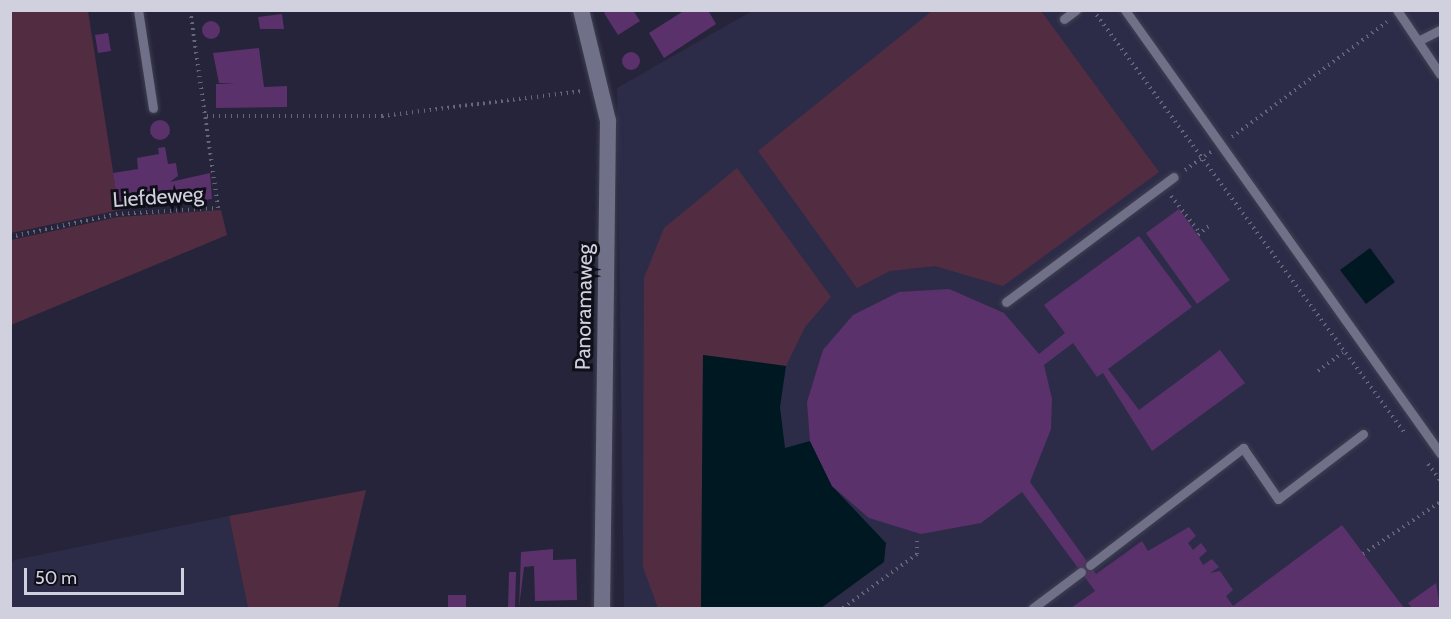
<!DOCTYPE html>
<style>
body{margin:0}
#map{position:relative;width:1451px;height:619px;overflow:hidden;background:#25243a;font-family:Cabin,sans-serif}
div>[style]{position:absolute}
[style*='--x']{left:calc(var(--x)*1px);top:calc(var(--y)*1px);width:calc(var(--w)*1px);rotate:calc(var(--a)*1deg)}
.built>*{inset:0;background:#2d2c48}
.green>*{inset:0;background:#522d41}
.water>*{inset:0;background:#001821}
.building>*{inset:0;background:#5a316a}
.round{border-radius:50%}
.path>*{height:4px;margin-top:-2px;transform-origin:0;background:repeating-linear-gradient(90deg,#666579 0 1.5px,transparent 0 6px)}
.roads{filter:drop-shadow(0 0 2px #404052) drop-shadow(0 0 2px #404052)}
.service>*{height:9px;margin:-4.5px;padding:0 4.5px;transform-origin:4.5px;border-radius:4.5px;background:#707089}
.minor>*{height:16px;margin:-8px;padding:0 8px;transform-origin:8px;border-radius:8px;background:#707089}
span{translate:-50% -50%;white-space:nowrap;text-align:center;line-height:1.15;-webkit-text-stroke:6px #0f0f18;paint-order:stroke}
.street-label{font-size:21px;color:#d0d0df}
.frame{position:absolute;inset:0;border:12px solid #d0d0df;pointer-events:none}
.scale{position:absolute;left:24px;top:568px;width:160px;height:27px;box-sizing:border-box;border:3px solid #d0d0df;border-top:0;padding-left:8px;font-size:18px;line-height:21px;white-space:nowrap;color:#d0d0df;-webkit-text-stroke:4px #0f0f18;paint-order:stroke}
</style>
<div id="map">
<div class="built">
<i style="clip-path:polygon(752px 11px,1440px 11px,1440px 608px,624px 608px,617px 88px)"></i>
<i style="clip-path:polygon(229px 516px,248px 608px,11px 608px,10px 565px,15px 560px)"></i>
</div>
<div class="green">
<i style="clip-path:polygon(10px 11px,88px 11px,119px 210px,11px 233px)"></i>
<i style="clip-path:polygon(932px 11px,1041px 11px,1159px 172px,1003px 286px,935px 266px,890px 271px,857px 288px,758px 151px)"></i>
<i style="clip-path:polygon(737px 168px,831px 297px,805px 327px,786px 366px,703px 355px,701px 608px,658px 608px,643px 567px,644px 278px,664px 228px)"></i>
<i style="clip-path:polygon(221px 210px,227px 235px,11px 325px,11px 240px,118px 217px)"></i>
<i style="clip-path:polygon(366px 490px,338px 608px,248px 608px,229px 516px)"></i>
</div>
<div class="water">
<i style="clip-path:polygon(1370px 248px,1395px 282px,1366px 304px,1340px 270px)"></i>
<i style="clip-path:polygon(703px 355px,786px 366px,780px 407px,785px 448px,810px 441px,832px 486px,886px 543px,884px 562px,821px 608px,701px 608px)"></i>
</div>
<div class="building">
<i style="clip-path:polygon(608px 10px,633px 10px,640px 21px,618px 35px,604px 13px)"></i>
<i style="clip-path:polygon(685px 10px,708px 10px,716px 24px,664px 58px,649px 33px)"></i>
<i style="clip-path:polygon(282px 14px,284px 29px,260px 29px,258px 17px)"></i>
<i class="round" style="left:202px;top:21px;width:18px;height:18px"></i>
<i style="clip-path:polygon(108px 33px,111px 51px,98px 53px,95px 35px)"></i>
<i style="clip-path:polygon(259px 48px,264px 87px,287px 86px,287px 107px,216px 108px,216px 84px,235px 84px,219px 83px,213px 53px)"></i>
<i class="round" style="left:622px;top:52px;width:18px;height:18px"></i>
<i class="round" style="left:150px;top:120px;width:20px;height:20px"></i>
<i style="clip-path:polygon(165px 147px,168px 164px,176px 163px,178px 176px,170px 182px,210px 173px,212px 199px,119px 210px,113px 173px,138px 169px,137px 158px,159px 154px,158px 148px)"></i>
<i style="clip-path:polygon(1179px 209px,1230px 280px,1197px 304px,1146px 233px)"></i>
<i style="clip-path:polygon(1139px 236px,1192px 307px,1108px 369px,1139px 410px,1220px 350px,1245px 383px,1152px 451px,1103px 373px,1097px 377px,1073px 343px,1044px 365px,1052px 399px,1051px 429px,1030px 482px,1096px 574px,1142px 541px,1148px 551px,1189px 527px,1196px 536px,1188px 543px,1193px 550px,1201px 543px,1207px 551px,1199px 558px,1203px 565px,1212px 559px,1219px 567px,1210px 573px,1220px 571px,1233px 590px,1226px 596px,1233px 606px,1342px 525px,1404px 608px,1071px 608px,1095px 591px,1022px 492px,981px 523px,921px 534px,869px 518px,832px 486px,810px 441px,807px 402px,823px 350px,853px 315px,899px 292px,949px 289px,1004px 313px,1039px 354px,1065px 333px,1044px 305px)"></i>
<i style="clip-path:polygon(553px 549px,553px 560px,576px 559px,577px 600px,535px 601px,534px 566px,524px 567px,519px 608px,521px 552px)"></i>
<i style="clip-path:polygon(509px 572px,516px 572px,515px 608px,508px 608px)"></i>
<i style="clip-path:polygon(1436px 583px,1440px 608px,1412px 608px,1408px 603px)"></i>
<i style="clip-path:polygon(448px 595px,466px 595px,466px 608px,448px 608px)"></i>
</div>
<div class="path">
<i style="--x:1093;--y:10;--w:524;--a:53.61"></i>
<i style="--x:207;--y:116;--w:175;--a:0"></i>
<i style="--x:382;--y:116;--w:203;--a:-7.1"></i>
<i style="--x:1232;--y:137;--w:193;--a:-36.6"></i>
<i style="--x:1185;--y:170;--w:32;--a:-35"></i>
<i style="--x:1171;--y:196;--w:47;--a:51.9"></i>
<i style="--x:1198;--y:235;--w:16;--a:-40"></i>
<i style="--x:10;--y:237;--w:108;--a:-12.2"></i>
<i style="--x:116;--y:214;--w:102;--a:-3.4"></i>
<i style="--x:218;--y:208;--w:200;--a:-98"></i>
<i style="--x:1318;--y:371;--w:31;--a:-37"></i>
<i style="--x:1428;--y:464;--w:20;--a:53"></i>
<i style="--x:1363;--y:554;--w:93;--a:-34"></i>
<i style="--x:843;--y:608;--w:92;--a:-36.1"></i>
<i style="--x:917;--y:554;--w:14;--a:-90"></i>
</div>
<div class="roads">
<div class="service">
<i style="--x:138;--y:10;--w:99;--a:81.3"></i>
<i style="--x:1125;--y:10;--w:544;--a:54.58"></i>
<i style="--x:1397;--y:10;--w:77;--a:56.1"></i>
<i style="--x:1064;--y:19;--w:15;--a:-37"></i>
<i style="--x:1418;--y:41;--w:25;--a:-27"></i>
<i style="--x:1006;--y:302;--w:209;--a:-36.7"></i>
<i style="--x:1090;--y:565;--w:193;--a:-37.4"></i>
<i style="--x:1243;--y:448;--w:62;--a:55.5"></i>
<i style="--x:1278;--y:499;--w:107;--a:-37.4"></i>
<i style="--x:1033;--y:608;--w:60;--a:-36.9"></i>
</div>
<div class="minor">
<i style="--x:581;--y:10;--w:114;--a:76.3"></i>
<i style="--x:608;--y:121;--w:487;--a:90.7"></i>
</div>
</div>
<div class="street-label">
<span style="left:158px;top:197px;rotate:-4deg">Liefdeweg</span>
<span style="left:584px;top:307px;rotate:-89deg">Panoramaweg</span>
</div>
<div class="frame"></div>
<div class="scale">50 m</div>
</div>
